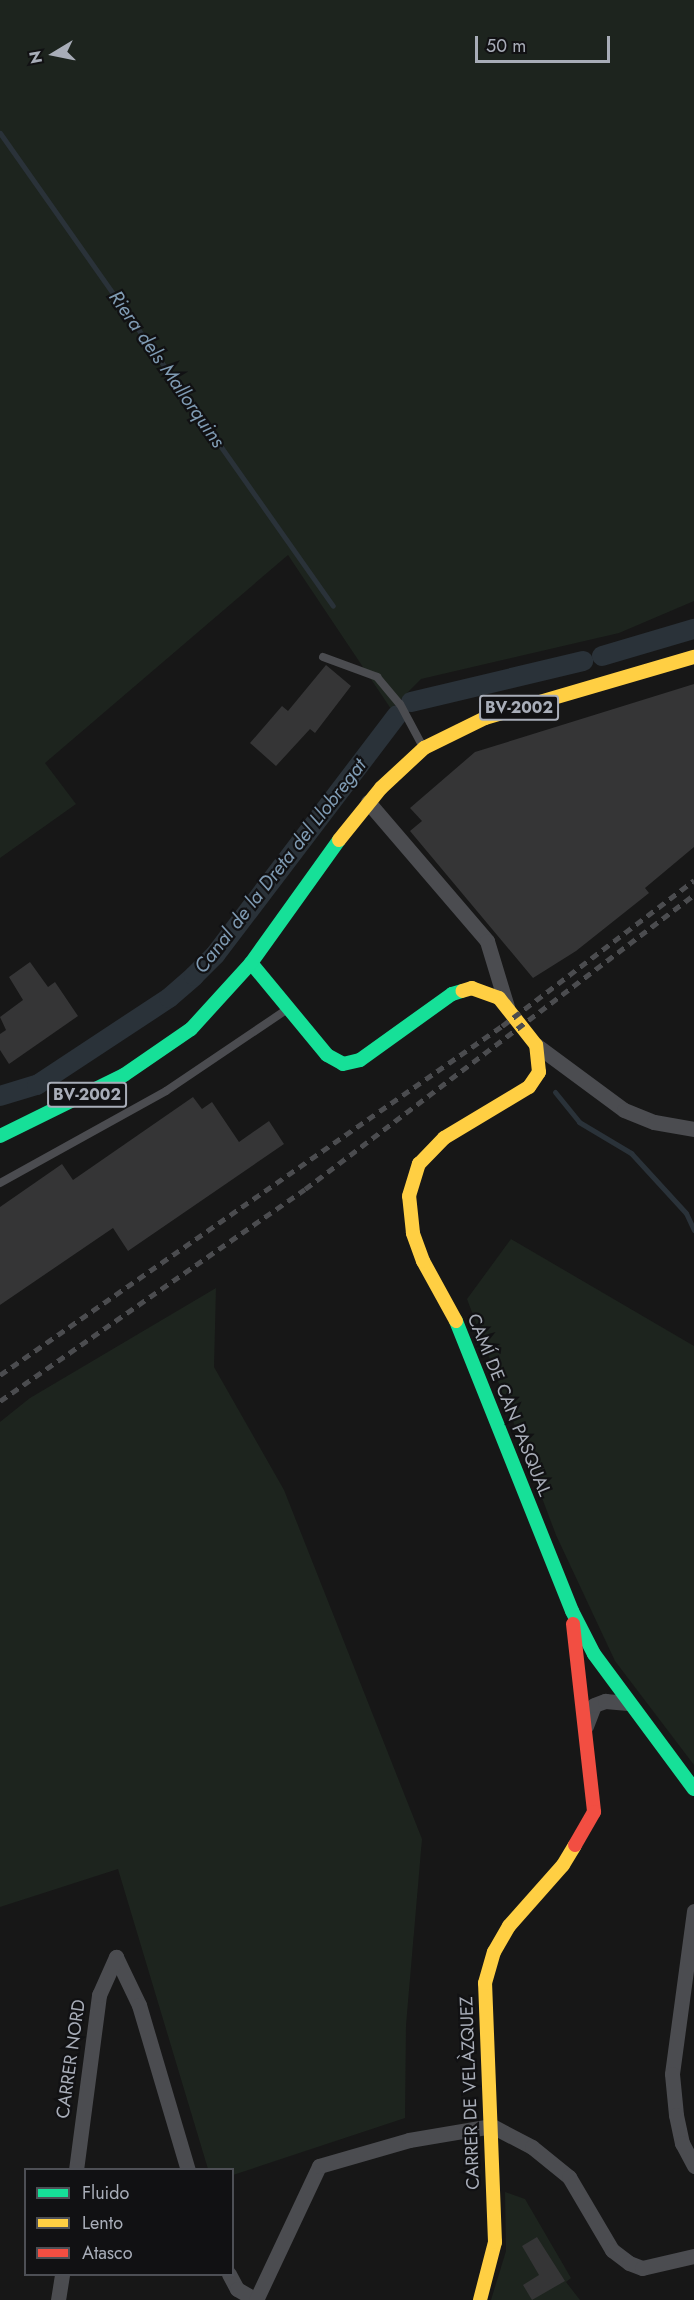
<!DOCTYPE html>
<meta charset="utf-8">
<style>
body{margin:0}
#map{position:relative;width:694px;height:2300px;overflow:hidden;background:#171717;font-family:Jost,sans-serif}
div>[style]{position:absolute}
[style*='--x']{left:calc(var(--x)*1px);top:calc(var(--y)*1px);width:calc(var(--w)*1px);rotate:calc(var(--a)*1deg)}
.green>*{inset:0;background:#1d241e}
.stream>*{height:5px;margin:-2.5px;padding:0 2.5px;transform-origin:2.5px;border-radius:2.5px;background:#2a3239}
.canal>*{height:20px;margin:-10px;padding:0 10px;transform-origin:10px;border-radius:10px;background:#2a3239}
.building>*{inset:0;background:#353536}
.lane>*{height:8px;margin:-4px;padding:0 4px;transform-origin:4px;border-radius:4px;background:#4b4c50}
.street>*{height:15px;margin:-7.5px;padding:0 7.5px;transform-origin:7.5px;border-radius:7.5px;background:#4b4c50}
.fast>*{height:14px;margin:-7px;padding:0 7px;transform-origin:7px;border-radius:7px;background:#16e098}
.slow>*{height:14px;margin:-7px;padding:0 7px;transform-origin:7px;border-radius:7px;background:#ffcf43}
.jam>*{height:14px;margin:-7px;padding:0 7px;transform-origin:7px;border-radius:7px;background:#f24e42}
.rail>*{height:4.5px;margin-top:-2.25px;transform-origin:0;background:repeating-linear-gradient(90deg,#4b4c4f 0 8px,transparent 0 14px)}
span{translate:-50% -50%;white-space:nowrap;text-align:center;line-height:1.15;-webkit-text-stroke:4.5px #111113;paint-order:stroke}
.shield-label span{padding:2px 4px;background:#111113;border:2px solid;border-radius:4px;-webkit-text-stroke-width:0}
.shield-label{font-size:16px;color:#a8adb8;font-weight:700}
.street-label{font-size:18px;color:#a8adb8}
.water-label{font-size:20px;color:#7f9bb3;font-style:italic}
.legend{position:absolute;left:24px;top:2168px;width:210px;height:108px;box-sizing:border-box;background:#111113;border:2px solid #4d4f55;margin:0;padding:8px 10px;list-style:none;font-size:18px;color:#a8adb8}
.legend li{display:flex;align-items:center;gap:12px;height:30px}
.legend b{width:30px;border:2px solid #4d4f55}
.north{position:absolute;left:24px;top:24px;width:60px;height:60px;-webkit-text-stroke:4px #111113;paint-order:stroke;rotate:260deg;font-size:16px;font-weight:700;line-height:24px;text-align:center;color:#a8adb8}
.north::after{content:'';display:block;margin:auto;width:21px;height:27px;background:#a8adb8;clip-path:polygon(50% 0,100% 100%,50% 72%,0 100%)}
.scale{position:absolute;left:475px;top:36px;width:135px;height:27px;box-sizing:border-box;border:3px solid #a8adb8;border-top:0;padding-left:8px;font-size:18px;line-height:21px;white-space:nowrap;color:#a8adb8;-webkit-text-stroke:4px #111113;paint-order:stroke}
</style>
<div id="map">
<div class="green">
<i style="clip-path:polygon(0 0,694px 0,694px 601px,619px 633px,421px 679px,391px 709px,288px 555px,45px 763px,76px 804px,0 858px)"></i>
<i style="clip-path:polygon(511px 1239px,694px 1346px,694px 1765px,615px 1661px,556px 1535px,467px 1299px)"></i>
<i style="clip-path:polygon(216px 1288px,214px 1367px,284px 1490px,422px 1839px,406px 2025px,405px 2118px,233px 2175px,232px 2170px,208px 2169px,118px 1869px,0 1907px,0 1422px,30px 1398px)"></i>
<i style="clip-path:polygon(505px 2192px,525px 2199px,571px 2278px,566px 2282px,580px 2300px,491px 2300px,506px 2251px)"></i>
</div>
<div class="stream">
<i style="--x:0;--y:133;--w:578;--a:54.85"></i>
<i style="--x:555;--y:1092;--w:38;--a:51"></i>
<i style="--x:579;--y:1122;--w:61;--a:30.8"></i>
<i style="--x:631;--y:1153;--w:81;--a:47.5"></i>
<i style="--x:686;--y:1213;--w:19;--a:65"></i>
</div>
<div class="canal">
<i style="--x:602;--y:656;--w:96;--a:-16.4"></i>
<i style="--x:411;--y:702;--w:177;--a:-13.4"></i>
<i style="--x:0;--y:1096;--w:39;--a:-17"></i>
<i style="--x:37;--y:1085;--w:158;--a:-33.4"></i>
<i style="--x:169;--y:998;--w:33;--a:-41"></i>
<i style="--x:194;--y:976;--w:30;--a:-45"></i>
<i style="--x:215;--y:955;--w:301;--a:-52.8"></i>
</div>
<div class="building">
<i style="clip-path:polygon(326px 665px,351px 686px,315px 733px,310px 729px,276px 766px,250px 743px,282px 706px,288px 711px)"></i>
<i style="clip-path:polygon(694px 684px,694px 847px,645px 888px,649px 893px,576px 951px,533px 978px,410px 831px,422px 821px,410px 808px,475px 752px)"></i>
<i style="clip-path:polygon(30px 962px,48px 987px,55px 982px,78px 1016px,9px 1064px,0 1050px,0 1034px,6px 1030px,0 1017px,23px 1000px,9px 977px)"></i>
<i style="clip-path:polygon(193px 1097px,202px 1109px,212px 1102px,239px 1142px,269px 1121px,284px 1144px,128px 1251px,113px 1228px,0 1305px,0 1207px,62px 1164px,73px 1180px)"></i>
<i style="clip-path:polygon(537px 2237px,565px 2281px,532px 2300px,523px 2285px,539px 2275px,522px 2246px)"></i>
</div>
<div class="lane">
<i style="--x:323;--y:657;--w:58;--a:20.3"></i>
<i style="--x:377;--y:677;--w:35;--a:50"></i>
<i style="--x:400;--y:704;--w:49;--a:61.9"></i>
<i style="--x:0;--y:1183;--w:190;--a:-29"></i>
<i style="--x:166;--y:1091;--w:145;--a:-34"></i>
</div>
<div class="street">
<i style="--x:368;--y:802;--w:183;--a:49.4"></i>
<i style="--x:487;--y:941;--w:69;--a:73.1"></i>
<i style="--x:536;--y:1045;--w:109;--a:36.5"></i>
<i style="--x:624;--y:1110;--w:32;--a:22"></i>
<i style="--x:654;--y:1122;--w:41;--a:9.9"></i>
<i style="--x:586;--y:1726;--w:22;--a:-69"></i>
<i style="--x:594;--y:1705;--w:12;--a:-20"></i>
<i style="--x:605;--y:1701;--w:23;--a:5"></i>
<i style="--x:694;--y:1911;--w:164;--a:97.7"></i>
<i style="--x:672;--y:2074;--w:41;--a:84.4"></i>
<i style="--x:676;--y:2115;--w:29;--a:78"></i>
<i style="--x:682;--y:2143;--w:26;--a:62"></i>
<i style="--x:116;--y:1957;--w:53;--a:64.4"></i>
<i style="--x:139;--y:2005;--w:172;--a:73.5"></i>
<i style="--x:76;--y:2170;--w:177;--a:-82.5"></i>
<i style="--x:99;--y:1995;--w:42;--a:-65.9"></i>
<i style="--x:229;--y:2274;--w:17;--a:62"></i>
<i style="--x:237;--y:2289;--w:22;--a:30"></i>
<i style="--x:58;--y:2300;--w:26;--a:-81"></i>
<i style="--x:256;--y:2300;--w:148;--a:-64.8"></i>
<i style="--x:319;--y:2166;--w:94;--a:-16.1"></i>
<i style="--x:409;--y:2140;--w:84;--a:-9.6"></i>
<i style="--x:492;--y:2126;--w:45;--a:27.7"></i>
<i style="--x:532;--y:2147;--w:48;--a:39"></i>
<i style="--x:569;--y:2177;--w:85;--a:59.5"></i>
<i style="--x:612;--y:2250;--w:21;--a:37"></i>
<i style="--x:629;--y:2263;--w:14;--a:21"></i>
<i style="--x:642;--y:2268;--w:53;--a:-13"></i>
</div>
<div class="fast">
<i style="--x:251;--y:963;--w:119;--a:50.4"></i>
<i style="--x:327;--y:1055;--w:18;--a:29"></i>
<i style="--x:343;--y:1064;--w:17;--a:-13"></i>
<i style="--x:360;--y:1060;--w:113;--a:-35.7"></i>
<i style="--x:452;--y:994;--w:10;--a:-17"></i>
<i style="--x:0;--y:1136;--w:138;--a:-26.2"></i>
<i style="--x:124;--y:1075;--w:81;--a:-34.5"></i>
<i style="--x:191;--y:1029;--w:89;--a:-47.7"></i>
<i style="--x:251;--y:963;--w:151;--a:-54.4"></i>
<i style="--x:456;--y:1321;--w:312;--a:68.2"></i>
<i style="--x:572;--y:1611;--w:48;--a:62.9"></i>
<i style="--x:594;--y:1654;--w:168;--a:53.5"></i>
</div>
<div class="slow">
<i style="--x:339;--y:840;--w:67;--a:-51.1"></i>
<i style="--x:381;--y:788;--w:59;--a:-42.9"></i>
<i style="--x:424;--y:748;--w:68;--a:-26.2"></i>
<i style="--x:485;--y:718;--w:218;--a:-16.3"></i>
<i style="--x:456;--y:1321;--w:68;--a:-118.8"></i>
<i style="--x:423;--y:1261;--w:30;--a:-110"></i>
<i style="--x:413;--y:1233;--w:37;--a:-96"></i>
<i style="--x:409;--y:1196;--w:34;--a:-73"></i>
<i style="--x:419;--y:1164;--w:36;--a:-46"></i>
<i style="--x:444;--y:1138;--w:99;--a:-31"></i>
<i style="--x:529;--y:1087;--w:18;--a:-56"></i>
<i style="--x:539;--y:1072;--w:27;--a:-96"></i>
<i style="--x:536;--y:1045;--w:60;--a:-128.2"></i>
<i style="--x:499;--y:998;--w:29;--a:-160"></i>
<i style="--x:472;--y:988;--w:10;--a:163"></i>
<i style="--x:480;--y:2300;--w:60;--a:-75.5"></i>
<i style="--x:495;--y:2242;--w:259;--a:-92.2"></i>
<i style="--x:485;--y:1983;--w:32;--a:-74"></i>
<i style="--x:494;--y:1952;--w:30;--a:-60"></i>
<i style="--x:509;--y:1926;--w:81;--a:-48.5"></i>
<i style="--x:563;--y:1865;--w:23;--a:-59"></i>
</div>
<div class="jam">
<i style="--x:573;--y:1624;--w:189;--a:83.6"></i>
<i style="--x:594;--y:1812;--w:38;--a:120"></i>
</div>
<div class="rail">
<i style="--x:0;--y:1375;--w:611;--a:-34.81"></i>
<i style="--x:502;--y:1026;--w:241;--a:-37.2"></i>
<i style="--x:0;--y:1401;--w:371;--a:-34.8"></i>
<i style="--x:305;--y:1189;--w:488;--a:-37.1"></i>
</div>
<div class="shield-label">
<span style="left:519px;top:708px">BV-2002</span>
<span style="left:87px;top:1095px">BV-2002</span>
</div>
<div class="street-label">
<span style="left:509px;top:1405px;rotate:68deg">CAMÍ DE CAN PASQUAL</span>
<span style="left:71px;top:2059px;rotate:-82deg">CARRER NORD</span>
<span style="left:470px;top:2093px;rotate:-92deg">CARRER DE VELÀZQUEZ</span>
</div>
<div class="water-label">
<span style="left:167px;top:369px;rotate:55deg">Riera dels Mallorquins</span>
<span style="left:280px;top:866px;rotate:-52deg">Canal de la Dreta del Llobregat</span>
</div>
<ul class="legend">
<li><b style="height:8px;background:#16e098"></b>Fluido</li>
<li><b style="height:8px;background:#ffcf43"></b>Lento</li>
<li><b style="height:8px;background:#f24e42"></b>Atasco</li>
</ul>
<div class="north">N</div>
<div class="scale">50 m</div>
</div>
